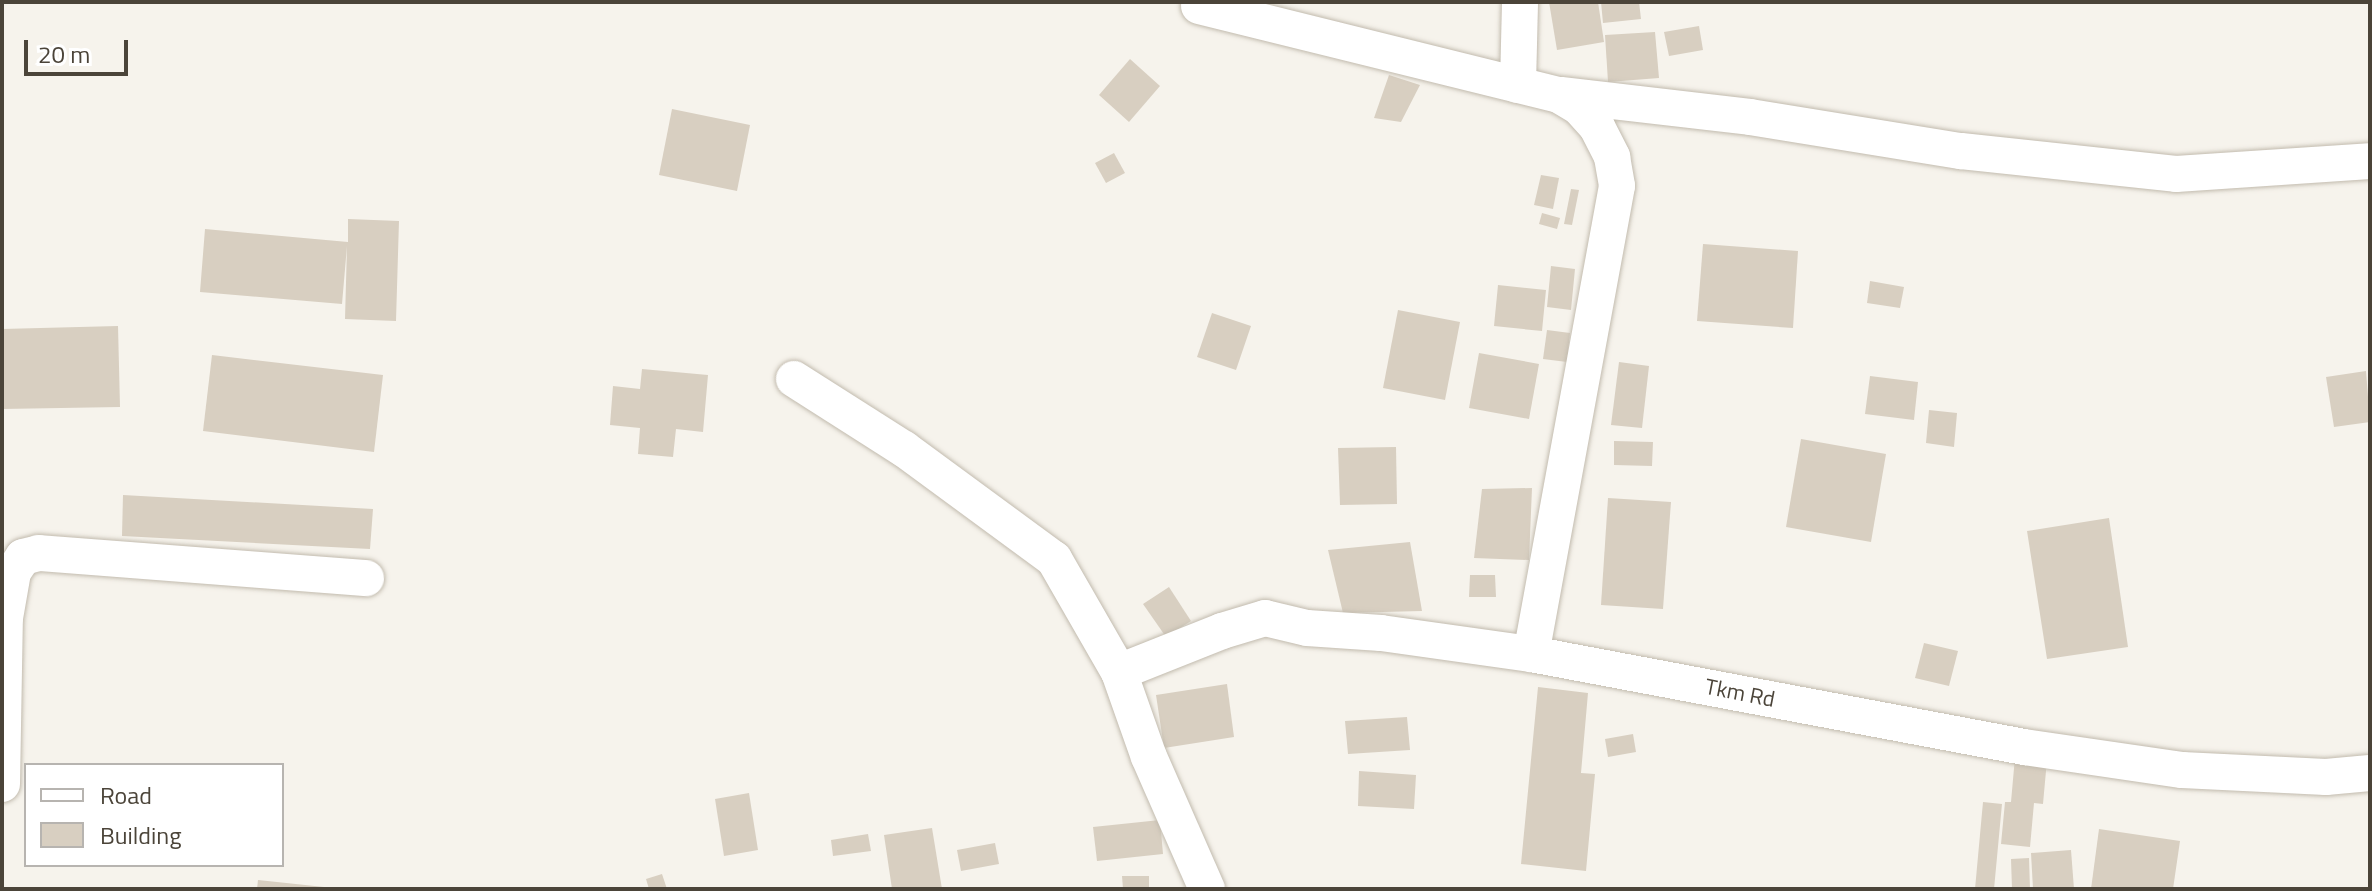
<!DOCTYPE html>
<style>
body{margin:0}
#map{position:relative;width:2372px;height:891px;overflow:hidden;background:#f6f3ec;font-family:"Titillium Web",sans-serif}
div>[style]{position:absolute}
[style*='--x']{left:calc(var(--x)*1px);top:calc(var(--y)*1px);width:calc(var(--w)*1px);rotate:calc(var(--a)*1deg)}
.building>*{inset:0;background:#d8cfc1}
.roads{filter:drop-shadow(0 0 2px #c2bbae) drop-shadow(0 0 2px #c2bbae)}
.minor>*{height:36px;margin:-18px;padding:0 18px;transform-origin:18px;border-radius:18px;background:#fff}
span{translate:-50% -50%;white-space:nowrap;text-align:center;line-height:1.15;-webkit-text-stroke:6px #fff;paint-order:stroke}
.street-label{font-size:22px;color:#4b4439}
.frame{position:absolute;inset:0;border:4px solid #4b4439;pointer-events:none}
.legend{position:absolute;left:24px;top:763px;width:260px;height:104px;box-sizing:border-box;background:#fff;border:2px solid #b7b4b0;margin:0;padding:10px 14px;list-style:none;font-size:24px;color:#4b4439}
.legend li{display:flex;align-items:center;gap:16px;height:40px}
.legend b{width:40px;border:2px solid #b7b4b0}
.scale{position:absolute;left:24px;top:40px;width:104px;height:36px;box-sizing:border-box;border:4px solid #4b4439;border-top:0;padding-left:10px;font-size:24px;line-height:28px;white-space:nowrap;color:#4b4439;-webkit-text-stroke:6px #fff;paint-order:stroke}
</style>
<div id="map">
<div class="building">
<i style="clip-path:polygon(1549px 2px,1598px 2px,1604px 42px,1557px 50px)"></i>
<i style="clip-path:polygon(1601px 2px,1639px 2px,1641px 19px,1603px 23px)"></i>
<i style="clip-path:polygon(1699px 26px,1703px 50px,1669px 56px,1664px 32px)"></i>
<i style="clip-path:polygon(1655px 32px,1659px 78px,1608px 82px,1605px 35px)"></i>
<i style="clip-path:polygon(1130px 59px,1160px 86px,1129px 122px,1099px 95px)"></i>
<i style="clip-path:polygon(1389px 75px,1420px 85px,1401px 122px,1374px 118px)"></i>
<i style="clip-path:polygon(672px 109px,750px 125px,737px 191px,659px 175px)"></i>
<i style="clip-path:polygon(1114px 153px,1125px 173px,1106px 183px,1095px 163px)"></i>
<i style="clip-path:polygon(1541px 175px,1559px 178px,1553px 209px,1534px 205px)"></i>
<i style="clip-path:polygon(1571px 189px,1579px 190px,1572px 225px,1564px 224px)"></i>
<i style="clip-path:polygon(1542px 213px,1560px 218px,1557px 229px,1539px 224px)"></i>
<i style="clip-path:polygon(348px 219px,399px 221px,396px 321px,345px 319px,347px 246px,342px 304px,200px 292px,205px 229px,348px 242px)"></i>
<i style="clip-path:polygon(1703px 244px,1798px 251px,1793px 328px,1697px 321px)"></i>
<i style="clip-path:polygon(1551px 266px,1575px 269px,1571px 310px,1547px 307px)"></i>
<i style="clip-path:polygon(1870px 281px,1904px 287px,1900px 308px,1867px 303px)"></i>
<i style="clip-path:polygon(1498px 285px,1546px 290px,1542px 331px,1494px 326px)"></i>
<i style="clip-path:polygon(1398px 310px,1460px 322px,1445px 400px,1383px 388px)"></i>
<i style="clip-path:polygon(1212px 313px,1251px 326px,1236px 370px,1197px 357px)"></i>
<i style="clip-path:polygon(118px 326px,120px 407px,2px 409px,2px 329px)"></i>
<i style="clip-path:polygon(1547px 330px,1570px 333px,1567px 362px,1543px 359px)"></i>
<i style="clip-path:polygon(1479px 353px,1539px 364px,1529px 419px,1469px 408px)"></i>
<i style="clip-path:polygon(212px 355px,383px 375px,374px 452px,203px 431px)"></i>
<i style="clip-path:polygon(1619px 362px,1649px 366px,1642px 428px,1611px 425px)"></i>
<i style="clip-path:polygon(642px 369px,708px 375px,703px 432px,676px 429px,673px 457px,638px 454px,640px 428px,610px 425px,613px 386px,640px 389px)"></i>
<i style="clip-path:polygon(2366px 371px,2370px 422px,2334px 427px,2326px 377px)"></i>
<i style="clip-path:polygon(1870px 376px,1918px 382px,1914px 420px,1865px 414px)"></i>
<i style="clip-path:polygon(1929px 410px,1957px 413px,1954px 447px,1926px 443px)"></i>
<i style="clip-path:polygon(1801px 439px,1886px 454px,1871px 542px,1786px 527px)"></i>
<i style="clip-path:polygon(1614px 441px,1653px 442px,1652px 466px,1614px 465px)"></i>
<i style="clip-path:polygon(1396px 447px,1397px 504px,1340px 505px,1338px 448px)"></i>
<i style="clip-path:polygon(1532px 488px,1529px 560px,1474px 558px,1482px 489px)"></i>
<i style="clip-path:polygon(123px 495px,373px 509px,370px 549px,122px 536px)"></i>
<i style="clip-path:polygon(1608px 498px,1671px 502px,1663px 609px,1601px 605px)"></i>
<i style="clip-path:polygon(2109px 518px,2128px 647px,2047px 659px,2027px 531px)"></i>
<i style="clip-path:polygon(1410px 542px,1422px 611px,1343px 613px,1328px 550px)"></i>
<i style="clip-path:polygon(1470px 575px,1495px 575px,1496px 597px,1469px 597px)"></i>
<i style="clip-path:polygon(1169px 587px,1191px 621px,1166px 637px,1143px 604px)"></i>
<i style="clip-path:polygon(1924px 643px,1958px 651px,1949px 686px,1915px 678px)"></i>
<i style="clip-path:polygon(1227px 684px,1234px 737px,1164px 748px,1156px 695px)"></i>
<i style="clip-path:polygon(1538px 687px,1588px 693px,1581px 773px,1595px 774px,1586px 871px,1521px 864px)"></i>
<i style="clip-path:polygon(1407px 717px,1410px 750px,1348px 754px,1345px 721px)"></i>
<i style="clip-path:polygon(1633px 734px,1636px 752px,1608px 757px,1605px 739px)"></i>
<i style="clip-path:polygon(2015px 757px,2047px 760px,2043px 804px,2034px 803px,2030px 847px,2001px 844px,2005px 802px,2011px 802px)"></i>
<i style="clip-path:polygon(1359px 771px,1416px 775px,1414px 809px,1358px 806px)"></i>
<i style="clip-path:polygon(749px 793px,758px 850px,724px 856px,715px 799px)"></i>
<i style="clip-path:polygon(1983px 802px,2002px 804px,1994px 889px,1975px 889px)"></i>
<i style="clip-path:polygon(1160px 820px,1163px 854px,1097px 861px,1093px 827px)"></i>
<i style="clip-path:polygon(932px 828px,942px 889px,892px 889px,884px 835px)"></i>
<i style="clip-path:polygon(2099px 829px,2180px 841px,2173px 889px,2091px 889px)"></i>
<i style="clip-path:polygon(868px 834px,871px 851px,833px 856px,831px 840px)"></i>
<i style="clip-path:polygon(995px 843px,999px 864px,961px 871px,957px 850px)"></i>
<i style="clip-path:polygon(2071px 850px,2074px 889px,2033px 889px,2031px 853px)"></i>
<i style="clip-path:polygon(2029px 858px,2030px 889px,2012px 889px,2011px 859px)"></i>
<i style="clip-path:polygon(662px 874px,667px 889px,649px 889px,646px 879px)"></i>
<i style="clip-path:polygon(1122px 876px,1149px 876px,1149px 889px,1123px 889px)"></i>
<i style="clip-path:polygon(258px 880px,324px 887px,324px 889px,257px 889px)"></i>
</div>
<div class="roads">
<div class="minor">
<i style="--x:1199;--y:6;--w:371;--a:13.9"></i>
<i style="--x:1559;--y:95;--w:23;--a:31"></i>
<i style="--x:1579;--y:107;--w:27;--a:48"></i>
<i style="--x:1597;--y:127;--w:34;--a:63"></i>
<i style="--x:1612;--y:157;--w:29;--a:80"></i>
<i style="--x:1617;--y:186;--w:476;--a:100.4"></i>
<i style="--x:1518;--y:85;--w:83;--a:-88.6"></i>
<i style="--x:1561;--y:95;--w:190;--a:6.6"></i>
<i style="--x:1750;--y:117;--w:214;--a:9.2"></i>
<i style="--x:1961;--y:151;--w:216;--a:6.1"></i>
<i style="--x:2176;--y:174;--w:194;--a:-3.8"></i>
<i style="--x:794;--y:379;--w:130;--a:32.5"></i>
<i style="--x:904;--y:449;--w:186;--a:36.3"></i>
<i style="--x:1054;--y:559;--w:130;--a:60.1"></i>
<i style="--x:1119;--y:672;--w:90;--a:70.6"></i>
<i style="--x:1149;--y:757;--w:144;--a:66.3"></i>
<i style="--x:1119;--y:672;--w:111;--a:-21.7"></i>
<i style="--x:1222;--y:631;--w:45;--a:-16.8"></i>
<i style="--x:1265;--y:618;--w:43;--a:13.4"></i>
<i style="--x:1307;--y:628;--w:74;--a:3.9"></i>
<i style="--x:1381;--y:633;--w:151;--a:8"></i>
<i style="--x:1531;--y:654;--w:502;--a:10.68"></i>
<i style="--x:2024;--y:747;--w:160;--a:8.3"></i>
<i style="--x:2182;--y:770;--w:144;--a:2.8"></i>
<i style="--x:2326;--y:777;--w:44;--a:-5.2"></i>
<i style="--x:2;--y:784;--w:166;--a:-89"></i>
<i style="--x:5;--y:618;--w:47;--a:-80.1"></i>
<i style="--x:13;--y:572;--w:18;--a:-56"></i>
<i style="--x:23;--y:557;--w:16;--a:-14"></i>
<i style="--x:39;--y:553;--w:328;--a:4.4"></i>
</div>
</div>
<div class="street-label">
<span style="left:1740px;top:693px;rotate:11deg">Tkm Rd</span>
</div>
<div class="frame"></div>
<ul class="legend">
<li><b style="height:10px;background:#fff"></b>Road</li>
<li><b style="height:22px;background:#d8cfc1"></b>Building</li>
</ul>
<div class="scale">20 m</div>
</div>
